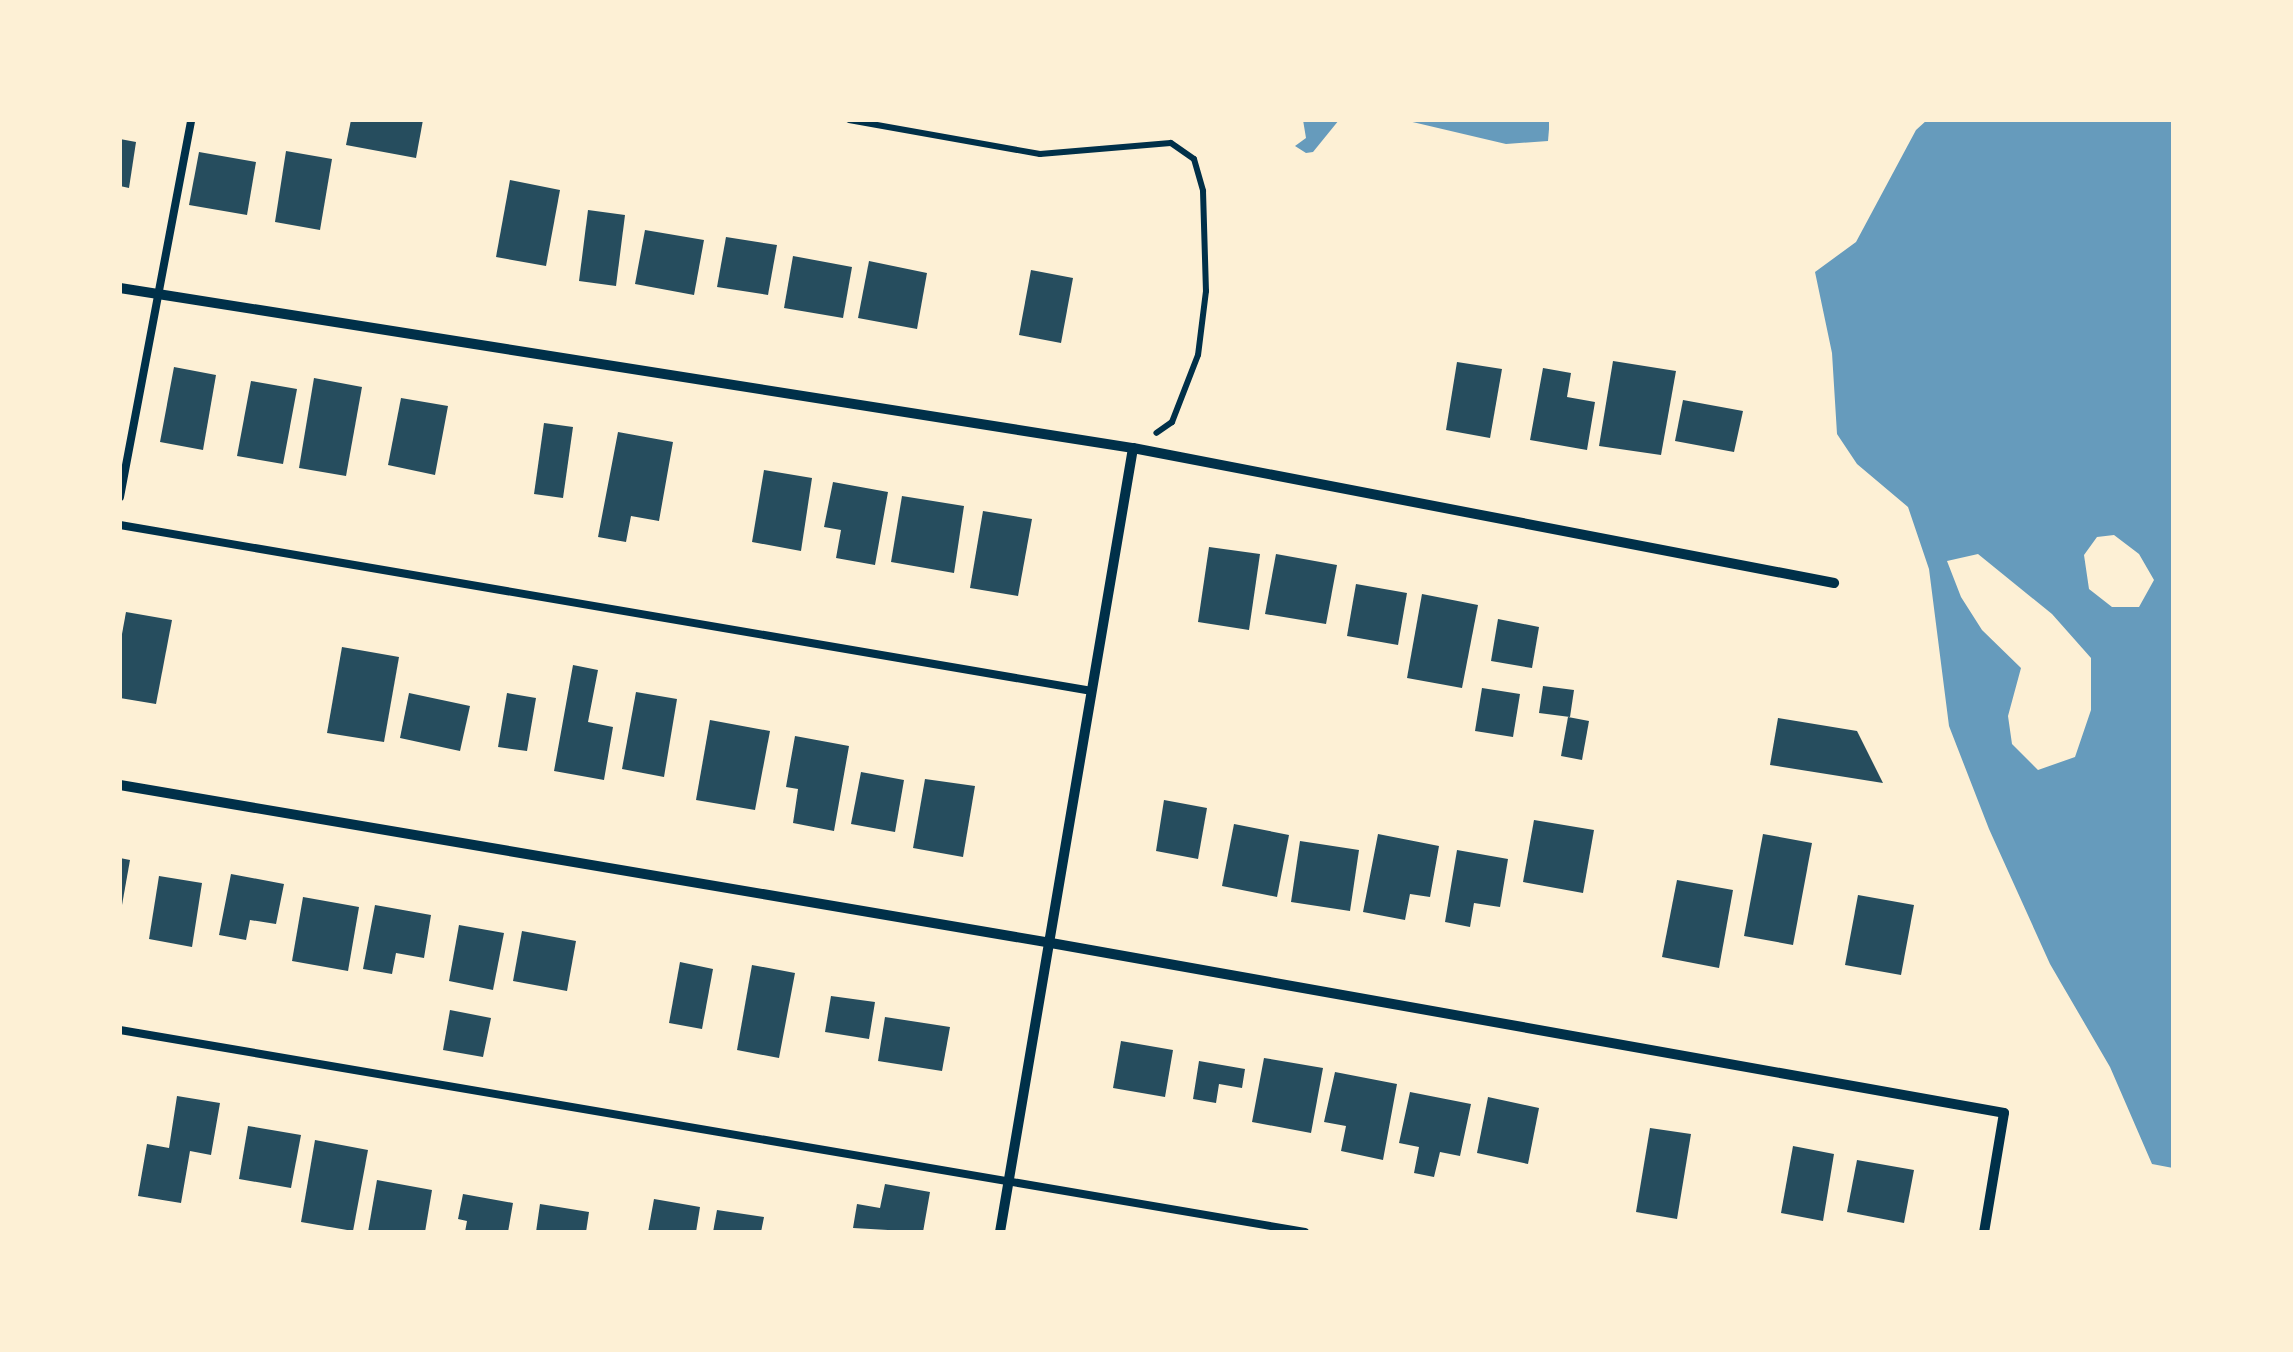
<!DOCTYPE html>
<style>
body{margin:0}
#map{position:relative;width:2293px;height:1352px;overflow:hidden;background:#fdf0d5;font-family:Inter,sans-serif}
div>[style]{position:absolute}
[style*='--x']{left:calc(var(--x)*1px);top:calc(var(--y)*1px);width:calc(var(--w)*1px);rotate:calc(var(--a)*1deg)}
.water>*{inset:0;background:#669bbc}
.building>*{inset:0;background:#264d5e}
.path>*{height:6px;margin:-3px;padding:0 3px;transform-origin:3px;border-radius:3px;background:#003049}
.service>*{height:8px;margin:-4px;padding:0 4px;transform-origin:4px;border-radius:4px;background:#003049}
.minor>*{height:10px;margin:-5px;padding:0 5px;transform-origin:5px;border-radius:5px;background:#003049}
span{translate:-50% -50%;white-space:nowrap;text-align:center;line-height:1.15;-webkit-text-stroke:9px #fdf0d5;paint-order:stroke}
.frame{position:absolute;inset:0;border:122px solid #fdf0d5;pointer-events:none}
</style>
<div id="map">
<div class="water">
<i style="clip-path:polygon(1303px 120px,1339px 120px,1313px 152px,1306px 153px,1295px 146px,1306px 138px)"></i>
<i style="clip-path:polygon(1404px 120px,1549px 120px,1549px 129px,1548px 141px,1506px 144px)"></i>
<i style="clip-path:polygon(evenodd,1927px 120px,2173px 120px,2173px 1168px,2152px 1164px,2110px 1067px,2050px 964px,1989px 829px,1949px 726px,1929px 569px,1908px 507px,1857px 464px,1837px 434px,1832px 353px,1815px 272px,1856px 242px,1916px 130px,1927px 120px,2114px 535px,2139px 554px,2154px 580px,2139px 607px,2112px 607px,2089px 589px,2084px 555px,2097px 537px,2114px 535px,1927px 120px,1978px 554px,2052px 614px,2091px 658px,2091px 710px,2075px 757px,2038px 770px,2012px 744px,2008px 716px,2021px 668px,1982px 630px,1961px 597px,1947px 561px,1978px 554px)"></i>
</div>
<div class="building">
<i style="clip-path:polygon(351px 120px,423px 120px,416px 158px,346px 145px)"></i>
<i style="clip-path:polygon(120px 139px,136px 142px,129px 188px,120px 186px)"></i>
<i style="clip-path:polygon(286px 151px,332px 159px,320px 230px,275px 222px)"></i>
<i style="clip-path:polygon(199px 152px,256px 162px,247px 215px,189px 205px)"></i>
<i style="clip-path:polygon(510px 180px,560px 190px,546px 266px,496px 257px)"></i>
<i style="clip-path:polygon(588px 210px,625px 215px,616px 286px,579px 281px)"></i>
<i style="clip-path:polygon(645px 230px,704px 240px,694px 295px,635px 284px)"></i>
<i style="clip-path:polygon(726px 237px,777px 245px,768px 295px,717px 287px)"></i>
<i style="clip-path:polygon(793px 256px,852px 267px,843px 318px,784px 308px)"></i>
<i style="clip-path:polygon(869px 261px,927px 273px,917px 329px,858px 318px)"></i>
<i style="clip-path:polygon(1031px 270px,1073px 278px,1061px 343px,1019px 335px)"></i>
<i style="clip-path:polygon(1613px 361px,1676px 371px,1661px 455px,1599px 446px)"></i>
<i style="clip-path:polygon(1457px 362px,1502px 369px,1490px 438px,1446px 430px)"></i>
<i style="clip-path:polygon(174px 367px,216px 375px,203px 450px,160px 442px)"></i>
<i style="clip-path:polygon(1543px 368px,1571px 373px,1567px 397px,1595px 402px,1587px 450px,1530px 440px)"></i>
<i style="clip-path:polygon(314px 378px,362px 387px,346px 476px,299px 468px)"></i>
<i style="clip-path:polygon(251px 381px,297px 389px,283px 464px,237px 456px)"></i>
<i style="clip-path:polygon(401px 398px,448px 406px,435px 475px,388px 465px)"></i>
<i style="clip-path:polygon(1683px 400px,1743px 411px,1734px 452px,1675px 441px)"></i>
<i style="clip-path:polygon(544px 423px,573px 427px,563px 498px,534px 494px)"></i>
<i style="clip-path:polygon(618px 432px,673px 442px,659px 521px,631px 516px,626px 542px,598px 537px)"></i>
<i style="clip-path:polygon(764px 470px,812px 478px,801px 551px,752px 542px)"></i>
<i style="clip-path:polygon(833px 482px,888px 492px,875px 565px,836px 558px,841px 530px,824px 527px)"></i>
<i style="clip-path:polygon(902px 496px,964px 506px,954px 573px,891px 562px)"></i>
<i style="clip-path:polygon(983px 511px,1032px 519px,1018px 596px,970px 588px)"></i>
<i style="clip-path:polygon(1209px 547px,1260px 554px,1249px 630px,1198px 622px)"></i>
<i style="clip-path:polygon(1276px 554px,1337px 565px,1326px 624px,1265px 614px)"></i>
<i style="clip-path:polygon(1356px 584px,1407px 593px,1398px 645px,1347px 636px)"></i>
<i style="clip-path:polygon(1422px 594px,1478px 605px,1462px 688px,1407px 678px)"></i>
<i style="clip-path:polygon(126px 612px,172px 620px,156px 704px,120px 698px,120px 645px)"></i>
<i style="clip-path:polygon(1498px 619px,1539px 627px,1532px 668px,1491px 661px)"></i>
<i style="clip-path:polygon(342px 647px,399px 657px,384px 742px,327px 733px)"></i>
<i style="clip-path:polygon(573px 665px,598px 670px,588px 722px,613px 727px,604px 780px,554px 771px)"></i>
<i style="clip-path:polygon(1543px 686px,1574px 690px,1570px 717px,1539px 713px)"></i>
<i style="clip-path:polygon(1482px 688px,1520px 694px,1513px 737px,1475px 731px)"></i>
<i style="clip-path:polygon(636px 692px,677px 699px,664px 777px,622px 769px)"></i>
<i style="clip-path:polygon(409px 693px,470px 706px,460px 751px,400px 738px)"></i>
<i style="clip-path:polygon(507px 693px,536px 698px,527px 751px,498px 747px)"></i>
<i style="clip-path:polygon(1568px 717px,1589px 721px,1582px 760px,1561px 756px)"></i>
<i style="clip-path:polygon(1778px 718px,1857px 731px,1883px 783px,1770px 765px)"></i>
<i style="clip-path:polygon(710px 720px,770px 731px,755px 810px,696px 800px)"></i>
<i style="clip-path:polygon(795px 736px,849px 746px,834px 831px,793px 823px,798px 789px,786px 787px)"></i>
<i style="clip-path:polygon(861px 772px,904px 780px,895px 832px,851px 824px)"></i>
<i style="clip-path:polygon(925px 779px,975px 786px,963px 857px,913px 848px)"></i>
<i style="clip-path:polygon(1164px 800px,1207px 808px,1198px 859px,1156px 851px)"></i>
<i style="clip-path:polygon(1534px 820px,1594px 830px,1583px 893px,1523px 882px)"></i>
<i style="clip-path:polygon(1234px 824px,1289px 835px,1277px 897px,1222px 886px)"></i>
<i style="clip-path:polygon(1378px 834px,1439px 846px,1430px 897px,1410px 894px,1405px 920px,1363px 912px)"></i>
<i style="clip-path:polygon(1763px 834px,1812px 843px,1793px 945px,1744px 936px)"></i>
<i style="clip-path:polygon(1300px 841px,1359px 850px,1350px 911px,1291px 902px)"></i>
<i style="clip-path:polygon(1457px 850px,1508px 859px,1500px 907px,1474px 903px,1470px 927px,1445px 922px)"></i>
<i style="clip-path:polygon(120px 858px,130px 860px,122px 905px,120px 905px)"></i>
<i style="clip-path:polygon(231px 874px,284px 884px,276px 924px,250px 920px,246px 940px,219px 935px)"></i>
<i style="clip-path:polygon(159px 876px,202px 883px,192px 947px,149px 939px)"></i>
<i style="clip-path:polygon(1677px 880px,1733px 890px,1719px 968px,1662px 957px)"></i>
<i style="clip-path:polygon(1858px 895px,1914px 905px,1901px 975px,1845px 965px)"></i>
<i style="clip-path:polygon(303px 897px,359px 907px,348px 971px,292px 961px)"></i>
<i style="clip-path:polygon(375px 905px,431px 915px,424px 958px,396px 953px,392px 974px,363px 969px)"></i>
<i style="clip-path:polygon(459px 925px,504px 933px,493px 990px,449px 981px)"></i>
<i style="clip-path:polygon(522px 931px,576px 941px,567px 991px,513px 981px)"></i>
<i style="clip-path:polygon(680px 962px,713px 969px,702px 1029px,669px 1023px)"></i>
<i style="clip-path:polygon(752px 965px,795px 973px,779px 1058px,737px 1050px)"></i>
<i style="clip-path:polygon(831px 996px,875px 1002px,869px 1039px,825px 1032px)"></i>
<i style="clip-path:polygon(450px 1010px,491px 1018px,483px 1057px,443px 1050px)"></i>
<i style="clip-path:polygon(885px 1017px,950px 1027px,942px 1071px,878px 1061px)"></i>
<i style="clip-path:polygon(1121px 1041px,1173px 1050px,1165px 1097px,1113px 1088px)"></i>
<i style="clip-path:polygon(1264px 1058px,1323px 1068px,1311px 1133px,1252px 1122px)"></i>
<i style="clip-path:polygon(1199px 1061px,1245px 1069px,1242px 1088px,1219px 1084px,1216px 1103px,1193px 1099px)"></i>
<i style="clip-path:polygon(1335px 1072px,1397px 1084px,1383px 1160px,1341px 1151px,1346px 1126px,1324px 1122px)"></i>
<i style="clip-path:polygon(1410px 1092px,1471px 1104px,1460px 1156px,1440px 1152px,1434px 1177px,1414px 1173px,1419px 1147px,1399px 1143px)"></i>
<i style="clip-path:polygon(177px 1096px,220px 1103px,211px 1155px,190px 1151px,181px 1203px,138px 1196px,147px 1144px,169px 1148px)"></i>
<i style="clip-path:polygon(1488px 1097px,1539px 1108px,1528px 1164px,1477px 1153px)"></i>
<i style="clip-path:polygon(248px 1126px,301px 1135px,291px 1188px,239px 1179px)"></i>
<i style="clip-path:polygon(1650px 1128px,1691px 1134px,1677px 1219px,1636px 1212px)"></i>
<i style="clip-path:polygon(315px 1140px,368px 1150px,353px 1231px,301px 1222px)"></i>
<i style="clip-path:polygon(1793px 1146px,1834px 1154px,1823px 1221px,1781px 1213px)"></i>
<i style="clip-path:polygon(1857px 1160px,1914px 1170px,1904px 1223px,1847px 1212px)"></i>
<i style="clip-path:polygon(377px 1180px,432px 1190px,425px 1232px,368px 1232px)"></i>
<i style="clip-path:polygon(885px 1184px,930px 1192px,923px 1232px,853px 1228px,857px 1204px,880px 1208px)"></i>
<i style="clip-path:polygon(463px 1194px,513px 1203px,508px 1232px,465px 1232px,467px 1221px,458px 1219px)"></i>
<i style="clip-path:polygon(654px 1199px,700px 1207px,696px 1232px,648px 1232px)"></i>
<i style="clip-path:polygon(540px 1204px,589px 1212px,586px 1232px,536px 1232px)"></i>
<i style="clip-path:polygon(717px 1210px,764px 1217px,761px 1232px,713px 1232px)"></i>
</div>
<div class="path">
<i style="--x:849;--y:120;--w:194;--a:10.1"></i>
<i style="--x:1040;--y:154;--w:131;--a:-4.8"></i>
<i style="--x:1171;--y:143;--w:28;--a:35"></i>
<i style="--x:1194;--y:159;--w:33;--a:74"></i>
<i style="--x:1203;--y:191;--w:100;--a:88.3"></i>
<i style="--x:1206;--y:291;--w:64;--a:97.1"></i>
<i style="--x:1198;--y:355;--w:72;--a:111.2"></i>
<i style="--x:1172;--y:422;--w:19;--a:145"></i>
</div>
<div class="service">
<i style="--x:120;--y:497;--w:384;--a:-79.3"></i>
<i style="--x:120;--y:525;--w:986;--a:9.69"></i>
<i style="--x:120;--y:1030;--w:1202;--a:9.67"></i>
</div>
<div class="minor">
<i style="--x:120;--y:288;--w:1026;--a:8.98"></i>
<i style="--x:1133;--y:448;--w:714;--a:10.9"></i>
<i style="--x:120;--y:785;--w:944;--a:9.63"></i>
<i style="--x:1051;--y:943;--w:968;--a:10.11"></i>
<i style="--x:2004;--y:1113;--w:121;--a:99.5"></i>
<i style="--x:1000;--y:1232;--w:795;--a:-80.37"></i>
</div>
<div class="frame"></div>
</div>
